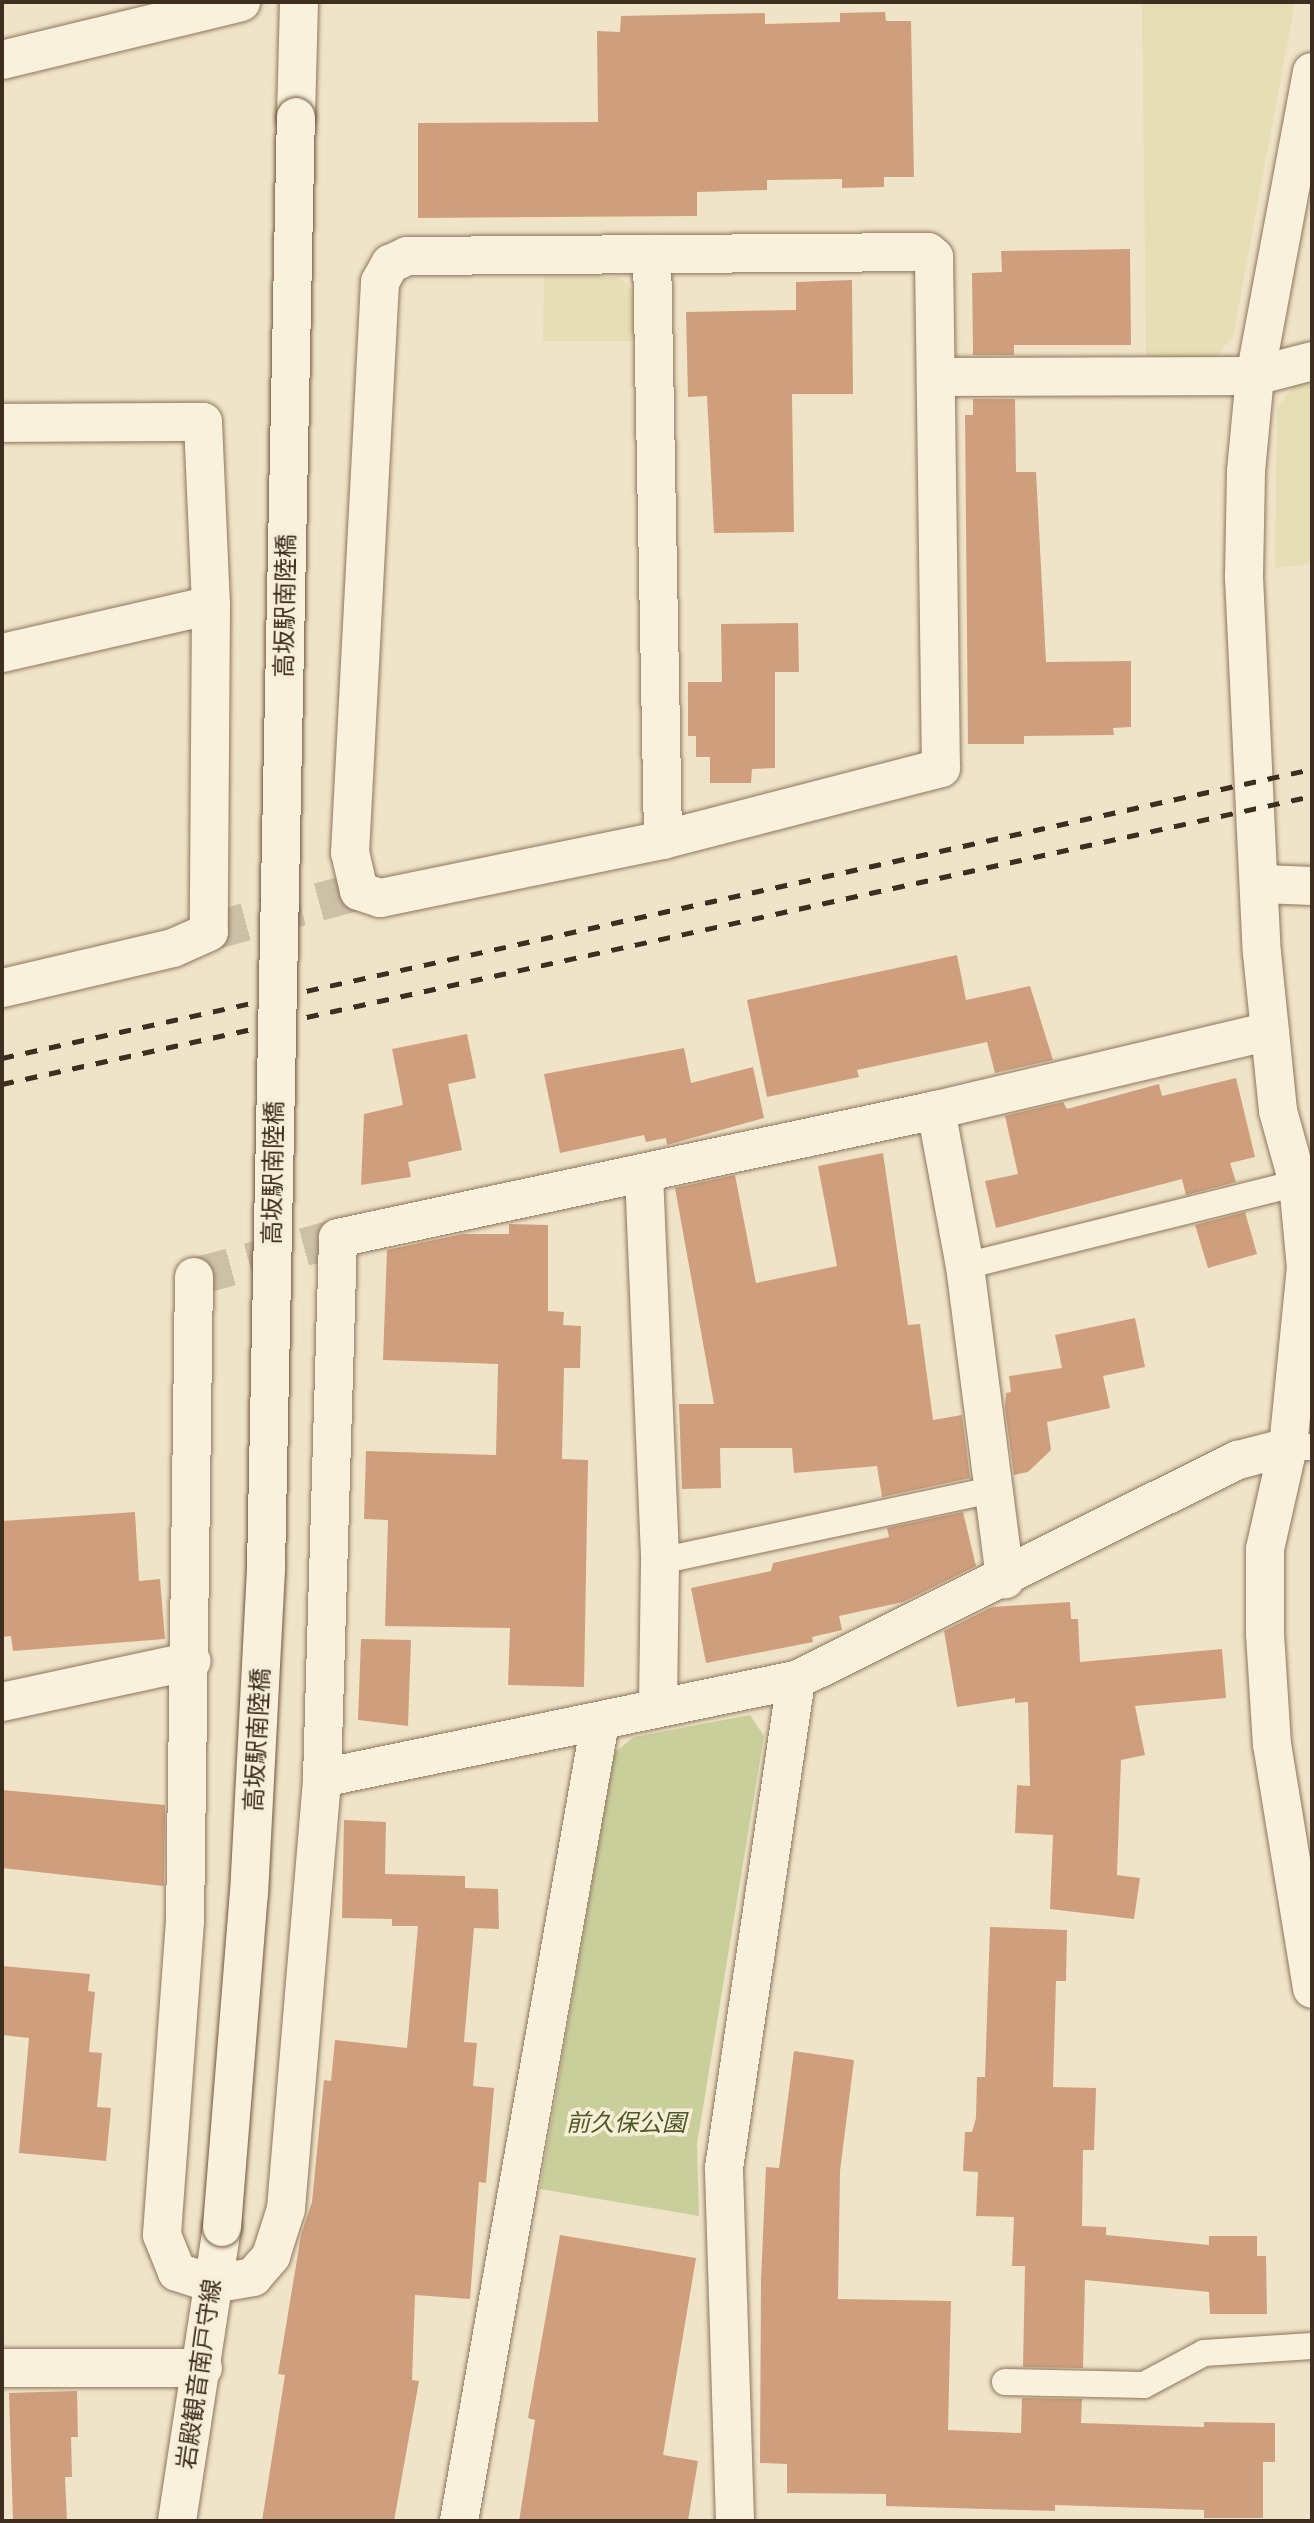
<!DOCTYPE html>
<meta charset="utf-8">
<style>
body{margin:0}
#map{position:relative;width:1314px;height:2523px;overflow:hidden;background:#f0e4c8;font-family:"Libre Baskerville","Noto Sans JP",serif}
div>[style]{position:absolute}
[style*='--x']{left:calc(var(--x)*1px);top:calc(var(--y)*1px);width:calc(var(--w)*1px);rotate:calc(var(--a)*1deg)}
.farmland>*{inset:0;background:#e6deb5}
.green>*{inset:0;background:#c9cf9b}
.building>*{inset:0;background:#cf9f7d}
.street-tunnel>*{height:38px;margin-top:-19px;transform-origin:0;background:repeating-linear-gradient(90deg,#ccc0a6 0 38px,transparent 0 57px)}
.roads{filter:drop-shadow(0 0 2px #8d765c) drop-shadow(0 0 2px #8d765c)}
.lane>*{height:26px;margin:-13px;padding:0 13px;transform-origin:13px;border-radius:13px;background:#faf1dc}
.street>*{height:38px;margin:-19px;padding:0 19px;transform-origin:19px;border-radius:19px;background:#faf1dc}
.secondary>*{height:38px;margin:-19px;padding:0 19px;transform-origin:19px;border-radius:19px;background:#faf1dc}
.rail>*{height:5px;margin-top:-2.5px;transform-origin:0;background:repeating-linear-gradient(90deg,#3d2e20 0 12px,transparent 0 24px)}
.bridges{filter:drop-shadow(0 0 2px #6f573f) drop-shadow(0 0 2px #6f573f)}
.secondary-bridge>*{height:38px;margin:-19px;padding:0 19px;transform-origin:19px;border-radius:19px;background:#faf1dc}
span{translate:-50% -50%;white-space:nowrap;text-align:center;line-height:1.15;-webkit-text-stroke:7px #f7eed8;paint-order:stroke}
.street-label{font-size:24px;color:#3d2e20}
.park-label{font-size:24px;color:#4d5a26;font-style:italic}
.frame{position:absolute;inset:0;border:4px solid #3d2e20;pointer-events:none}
</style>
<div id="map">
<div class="farmland">
<i style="clip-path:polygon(1142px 2px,1295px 2px,1233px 336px,1214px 358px,1146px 356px)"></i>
<i style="clip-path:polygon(544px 277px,619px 277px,634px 292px,633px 341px,543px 341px)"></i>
<i style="clip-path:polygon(1312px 380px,1312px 564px,1275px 568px,1277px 407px,1296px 384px)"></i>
</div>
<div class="green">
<i style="clip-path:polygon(750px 1715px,764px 1736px,697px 2144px,699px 2216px,540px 2189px,614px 1753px,634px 1737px)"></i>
</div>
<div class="building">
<i style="clip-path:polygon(885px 12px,886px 21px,911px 21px,914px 177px,884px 177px,884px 187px,842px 188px,842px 179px,767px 180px,767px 190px,697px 192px,697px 216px,418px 218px,418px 123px,598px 122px,597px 31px,620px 32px,621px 16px,765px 13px,765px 24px,840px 22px,840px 13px)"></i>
<i style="clip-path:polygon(1130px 249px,1131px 345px,1014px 345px,1014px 355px,973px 355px,972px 273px,1002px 272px,1001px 251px)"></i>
<i style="clip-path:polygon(852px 280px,853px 394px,792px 394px,794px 532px,714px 533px,707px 396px,688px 397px,686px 312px,796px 310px,796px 282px)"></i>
<i style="clip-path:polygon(973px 399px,1015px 399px,1016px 472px,1036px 472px,1046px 662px,1131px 661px,1131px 727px,1113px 728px,1114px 735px,1024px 736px,1024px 744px,968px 744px,965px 415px,973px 415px)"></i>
<i style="clip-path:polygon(798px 623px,799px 672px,775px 672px,775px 768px,752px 769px,751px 783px,710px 783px,710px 757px,696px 757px,696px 736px,688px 736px,688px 682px,722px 682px,721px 624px)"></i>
<i style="clip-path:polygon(957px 955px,966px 1000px,1030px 986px,1053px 1060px,995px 1073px,987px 1042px,857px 1070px,859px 1077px,767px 1097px,747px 1000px)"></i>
<i style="clip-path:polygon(467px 1034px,476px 1078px,448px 1084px,462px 1150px,408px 1162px,411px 1177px,361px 1185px,364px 1114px,403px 1105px,392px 1049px)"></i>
<i style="clip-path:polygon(684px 1048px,691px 1083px,753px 1067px,764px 1118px,667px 1145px,666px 1138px,646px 1142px,644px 1135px,560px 1153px,544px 1074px)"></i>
<i style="clip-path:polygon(1236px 1078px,1255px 1157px,1230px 1163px,1236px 1182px,1186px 1195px,1182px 1179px,996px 1228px,985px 1181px,1018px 1174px,1005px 1116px,1063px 1102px,1067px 1109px,1159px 1084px,1162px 1096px)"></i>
<i style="clip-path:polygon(883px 1153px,908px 1325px,920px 1324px,933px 1420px,962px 1415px,970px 1478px,882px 1497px,877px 1466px,794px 1473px,792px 1448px,720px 1448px,721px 1488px,682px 1489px,679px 1404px,714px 1404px,675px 1188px,735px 1175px,756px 1283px,837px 1266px,818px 1166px)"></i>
<i style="clip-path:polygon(1245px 1212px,1257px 1254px,1208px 1268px,1195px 1225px)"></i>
<i style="clip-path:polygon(509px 1224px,548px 1225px,548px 1311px,564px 1312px,563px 1325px,581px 1326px,580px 1368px,564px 1368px,562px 1459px,588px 1460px,584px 1687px,508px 1685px,510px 1628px,385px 1626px,388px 1520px,364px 1519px,366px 1451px,496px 1455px,498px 1364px,383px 1360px,387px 1250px,463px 1234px,509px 1234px)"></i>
<i style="clip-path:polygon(1135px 1318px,1145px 1367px,1103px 1376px,1110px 1408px,1047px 1422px,1051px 1450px,1028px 1472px,1014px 1475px,1005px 1408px,1006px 1393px,1011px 1392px,1009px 1376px,1062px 1368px,1055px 1335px)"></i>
<i style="clip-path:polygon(135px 1512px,139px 1581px,160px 1579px,165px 1639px,13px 1651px,11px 1636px,2px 1637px,2px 1521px)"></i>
<i style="clip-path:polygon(963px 1512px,976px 1566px,903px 1602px,839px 1616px,842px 1630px,812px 1637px,813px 1642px,706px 1663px,691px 1588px,771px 1571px,773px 1563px,889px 1537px,887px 1528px)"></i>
<i style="clip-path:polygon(1070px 1602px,1071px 1619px,1078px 1619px,1080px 1662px,1222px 1649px,1226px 1698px,1135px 1706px,1145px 1755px,1121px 1760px,1117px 1875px,1140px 1878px,1134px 1919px,1050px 1909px,1053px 1835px,1015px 1833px,1017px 1785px,1030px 1786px,1028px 1702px,1015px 1703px,1015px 1698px,957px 1707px,944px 1631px,992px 1607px)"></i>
<i style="clip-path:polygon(361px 1639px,411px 1640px,408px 1726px,358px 1720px)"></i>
<i style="clip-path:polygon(2px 1790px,165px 1805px,164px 1886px,2px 1868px)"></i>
<i style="clip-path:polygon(344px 1820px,386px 1822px,385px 1874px,465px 1876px,465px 1888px,498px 1889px,499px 1929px,474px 1928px,464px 2042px,477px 2043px,473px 2086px,494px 2088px,486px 2183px,479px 2182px,470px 2299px,415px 2295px,412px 2380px,419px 2381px,394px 2521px,262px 2521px,285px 2375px,278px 2374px,301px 2235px,312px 2202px,324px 2080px,331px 2081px,335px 2040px,407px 2048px,418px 1926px,392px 1926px,392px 1919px,342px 1918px)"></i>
<i style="clip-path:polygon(990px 1927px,1067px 1930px,1066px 1981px,1056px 1981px,1053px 2087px,1096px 2088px,1094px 2150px,1083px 2150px,1082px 2226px,1106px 2227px,1106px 2235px,1209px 2245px,1209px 2236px,1257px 2236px,1257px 2256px,1266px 2256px,1267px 2314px,1210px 2314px,1209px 2292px,1085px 2280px,1083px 2368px,1023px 2367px,1025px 2266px,1012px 2266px,1014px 2217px,976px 2216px,978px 2172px,963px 2171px,965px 2132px,972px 2132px,976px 2118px,977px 2077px,985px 2077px)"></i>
<i style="clip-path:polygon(2px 1966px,90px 1974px,88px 1991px,95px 1992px,89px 2052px,102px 2053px,97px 2107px,111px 2108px,106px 2161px,19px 2153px,29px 2038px,2px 2035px)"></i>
<i style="clip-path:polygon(794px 2051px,854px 2060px,840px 2171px,838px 2299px,951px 2301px,948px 2430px,1021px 2433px,1022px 2398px,1082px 2399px,1081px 2423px,1204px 2427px,1204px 2422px,1275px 2423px,1275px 2462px,1263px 2462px,1263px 2518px,1204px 2518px,1204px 2510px,1055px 2505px,1055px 2511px,886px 2506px,886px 2494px,787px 2493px,787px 2464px,760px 2463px,761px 2279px,766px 2167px,779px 2168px)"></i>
<i style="clip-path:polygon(560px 2235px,696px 2258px,663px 2455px,698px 2461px,688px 2521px,519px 2521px,535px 2420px,528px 2418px)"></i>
<i style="clip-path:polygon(77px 2391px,78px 2437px,71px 2437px,72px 2477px,65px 2477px,67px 2521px,13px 2521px,9px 2393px)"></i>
</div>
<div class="street-tunnel">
<i style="--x:209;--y:932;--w:156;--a:-15.3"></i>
<i style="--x:194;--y:1277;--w:149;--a:-15.2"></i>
</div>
<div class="roads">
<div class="lane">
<i style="--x:965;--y:1266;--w:343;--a:-14"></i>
<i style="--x:1288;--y:1447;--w:24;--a:0"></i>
<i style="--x:660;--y:1561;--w:339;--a:-12.1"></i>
<i style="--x:1005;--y:2382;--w:139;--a:1.2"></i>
<i style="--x:1144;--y:2385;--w:68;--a:-28.1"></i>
<i style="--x:1204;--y:2353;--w:108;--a:-3.7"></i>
</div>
<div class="street">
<i style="--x:1312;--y:72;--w:309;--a:100.6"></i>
<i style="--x:1255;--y:376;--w:96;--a:95.4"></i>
<i style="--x:1246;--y:472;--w:105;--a:91.1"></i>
<i style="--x:1244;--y:577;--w:376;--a:87.3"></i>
<i style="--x:1262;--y:953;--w:159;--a:84.2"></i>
<i style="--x:1278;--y:1111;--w:75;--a:74.5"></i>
<i style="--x:1298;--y:1183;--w:84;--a:84.6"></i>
<i style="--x:1306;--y:1267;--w:181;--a:95.7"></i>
<i style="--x:1288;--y:1447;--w:105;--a:102.7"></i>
<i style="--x:1265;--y:1549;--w:85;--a:90"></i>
<i style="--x:1265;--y:1634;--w:110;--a:86.4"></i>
<i style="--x:1272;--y:1744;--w:248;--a:80.7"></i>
<i style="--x:928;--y:252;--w:8;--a:40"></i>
<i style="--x:934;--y:257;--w:511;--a:89.22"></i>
<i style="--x:941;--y:768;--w:287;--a:165.5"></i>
<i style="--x:663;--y:840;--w:289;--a:168.4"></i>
<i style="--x:380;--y:898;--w:22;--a:-162"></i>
<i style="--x:359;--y:891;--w:39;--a:-103"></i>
<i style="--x:350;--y:853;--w:572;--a:-86.99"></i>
<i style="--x:380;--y:282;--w:21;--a:-61"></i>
<i style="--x:390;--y:264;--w:19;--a:-25"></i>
<i style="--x:407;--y:256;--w:521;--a:-0.44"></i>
<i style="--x:652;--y:254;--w:586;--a:88.92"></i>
<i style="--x:936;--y:377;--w:319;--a:-0.2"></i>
<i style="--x:1255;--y:376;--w:59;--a:-14.7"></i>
<i style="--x:2;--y:423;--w:201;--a:-0.3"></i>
<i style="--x:203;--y:422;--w:183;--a:87.5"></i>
<i style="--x:211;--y:605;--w:327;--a:90.4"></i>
<i style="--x:209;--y:932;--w:39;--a:156"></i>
<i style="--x:173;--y:948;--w:176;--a:166.8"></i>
<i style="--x:2;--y:653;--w:214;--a:-12.9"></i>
<i style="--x:1263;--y:884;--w:49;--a:2.3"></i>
<i style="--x:936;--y:1110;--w:159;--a:79.5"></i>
<i style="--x:965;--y:1266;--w:316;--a:82.7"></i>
<i style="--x:644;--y:1174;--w:387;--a:87.6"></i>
<i style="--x:660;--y:1561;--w:146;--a:90.8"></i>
<i style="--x:194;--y:1277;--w:644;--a:90.8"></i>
<i style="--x:185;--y:1921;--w:315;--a:94.2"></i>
<i style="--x:162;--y:2235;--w:40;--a:68"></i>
<i style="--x:177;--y:2272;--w:38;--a:18"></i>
<i style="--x:213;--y:2284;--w:41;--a:-9.9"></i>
<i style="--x:253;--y:2277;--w:28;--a:-49"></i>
<i style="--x:271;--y:2256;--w:49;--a:-72.3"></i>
<i style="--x:286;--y:2209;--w:433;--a:-85.2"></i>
<i style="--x:322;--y:1778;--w:540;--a:-88.3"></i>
<i style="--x:338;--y:1238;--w:612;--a:-12.08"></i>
<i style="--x:936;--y:1110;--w:343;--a:-13.3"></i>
<i style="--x:2;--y:1702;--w:194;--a:-12.2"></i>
<i style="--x:322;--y:1778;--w:484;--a:-11.7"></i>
<i style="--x:796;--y:1680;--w:494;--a:-26.5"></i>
<i style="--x:1238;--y:1460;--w:52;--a:-14.6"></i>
<i style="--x:2;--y:2368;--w:201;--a:0"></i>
<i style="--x:459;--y:2521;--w:811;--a:-79.99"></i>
<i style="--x:735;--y:2521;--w:353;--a:-91.8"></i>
<i style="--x:724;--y:2168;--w:493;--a:-81.6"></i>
</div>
<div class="secondary">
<i style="--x:2;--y:60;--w:246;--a:-13.6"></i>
<i style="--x:296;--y:117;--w:115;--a:-88.5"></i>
<i style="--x:177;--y:2521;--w:297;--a:-81.3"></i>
</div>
</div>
<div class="rail">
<i style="--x:2;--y:1058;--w:1341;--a:-12.44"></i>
<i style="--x:2;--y:1084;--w:1341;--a:-12.4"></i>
</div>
<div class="bridges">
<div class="secondary-bridge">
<i style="--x:222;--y:2227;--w:334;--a:-85.4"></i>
<i style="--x:249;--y:1894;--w:326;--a:-87"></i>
<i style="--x:266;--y:1568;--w:1451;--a:-88.82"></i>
</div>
</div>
<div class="street-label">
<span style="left:285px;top:606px;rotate:-89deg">高坂駅南陸橋</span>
<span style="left:273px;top:1173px;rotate:-89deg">高坂駅南陸橋</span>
<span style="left:257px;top:1740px;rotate:-87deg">高坂駅南陸橋</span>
<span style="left:199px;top:2374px;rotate:-82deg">岩殿観音南戸守線</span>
</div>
<div class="park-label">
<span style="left:626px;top:2123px">前久保公園</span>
</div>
<div class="frame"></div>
</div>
